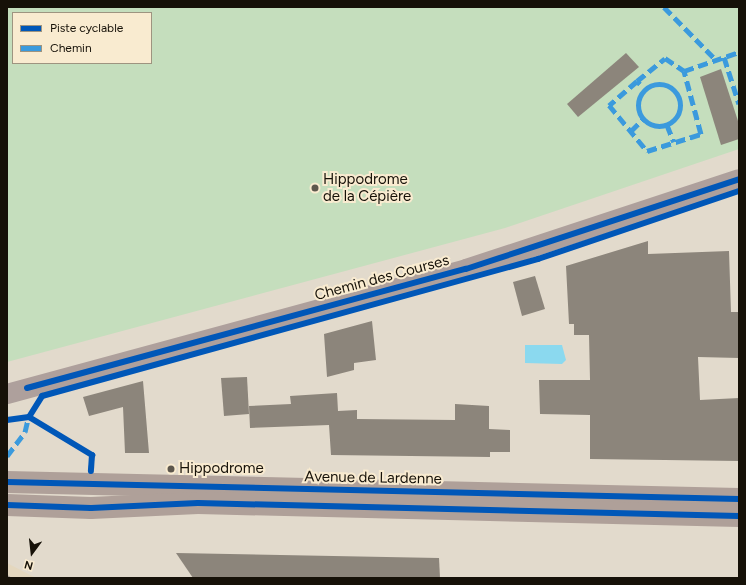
<!DOCTYPE html>
<meta charset="utf-8">
<style>
body{margin:0}
#map{position:relative;width:746px;height:585px;overflow:hidden;background:#e2dacc;font-family:Figtree,sans-serif}
div>[style]{position:absolute}
[style*='--x']{left:calc(var(--x)*1px);top:calc(var(--y)*1px);width:calc(var(--w)*1px);rotate:calc(var(--a)*1deg)}
.built>*{inset:0;background:#e4d7be}
.green>*{inset:0;background:#c5debd}
.water>*{inset:0;background:#8bd9ef}
.building>*{inset:0;background:#8c857b}
.minor>*{height:20px;margin:-10px;padding:0 10px;transform-origin:10px;border-radius:10px;background:#aea09c}
.primary>*{height:22px;margin:-11px;padding:0 11px;transform-origin:11px;border-radius:11px;background:#afa099}
.rail>*{height:3px;margin-top:-1.5px;transform-origin:0;background:repeating-linear-gradient(90deg,#a79e97 0 5px,transparent 0 10px)}
.quiet>*{height:5px;margin-top:-2.5px;transform-origin:0;background:repeating-linear-gradient(90deg,#3b9add 0 10px,transparent 0 15px)}
.quiet>.ring{margin:-2.5px;padding:0;box-sizing:content-box;background:none;border:5px solid #3b9add;border-radius:50%}
.cycleway>*{height:6px;margin:-3px;padding:0 3px;transform-origin:3px;border-radius:3px;background:#0057b8}
.dots>*{width:11px;height:11px;translate:-50% -50%;box-sizing:border-box;border:2px solid #f9ebd0;border-radius:50%}
span{translate:-50% -50%;white-space:nowrap;text-align:center;line-height:1.15;-webkit-text-stroke:4px #f9ebd0;paint-order:stroke}
.poi-label{font-size:15px;color:#161108}
.left{translate:0 -50%;text-align:left}
.street-label{font-size:15px;color:#161108}
.frame{position:absolute;inset:0;border:8px solid #161108;pointer-events:none}
.legend{position:absolute;left:12px;top:12px;width:140px;height:52px;box-sizing:border-box;background:#f9ebd0;border:1px solid #9e9480;margin:0;padding:5px 7px;list-style:none;font-size:12px;color:#161108}
.legend li{display:flex;align-items:center;gap:8px;height:20px}
.legend b{width:20px;border:1px solid #9e9480}
.north{position:absolute;left:12px;top:533px;width:40px;height:40px;-webkit-text-stroke:3px #f9ebd0;paint-order:stroke;rotate:195deg;font-size:11px;font-weight:700;line-height:16px;text-align:center;color:#161108}
.north::after{content:'';display:block;margin:auto;width:14px;height:18px;background:#161108;clip-path:polygon(50% 0,100% 100%,50% 72%,0 100%)}
</style>
<div id="map">
<div class="built">
<i style="clip-path:polygon(7px 563px,36px 578px,7px 578px)"></i>
</div>
<div class="green">
<i style="clip-path:polygon(evenodd,7px 7px,739px 7px,739px 149px,505px 228px,7px 362px,7px 7px,13px 13px,151px 13px,151px 63px,13px 63px,13px 13px)"></i>
</div>
<div class="water">
<i style="clip-path:polygon(525px 345px,562px 345px,566px 360px,562px 364px,525px 363px)"></i>
</div>
<div class="building">
<i style="clip-path:polygon(626px 53px,639px 67px,578px 117px,567px 104px)"></i>
<i style="clip-path:polygon(721px 69px,739px 124px,739px 139px,721px 145px,700px 77px)"></i>
<i style="clip-path:polygon(648px 241px,648px 254px,729px 251px,731px 312px,739px 312px,739px 358px,698px 357px,700px 400px,739px 398px,739px 461px,590px 459px,590px 415px,540px 414px,539px 380px,590px 380px,589px 335px,574px 335px,574px 324px,569px 324px,566px 266px)"></i>
<i style="clip-path:polygon(535px 276px,545px 309px,522px 316px,513px 282px)"></i>
<i style="clip-path:polygon(372px 321px,376px 360px,354px 363px,354px 370px,327px 377px,324px 334px)"></i>
<i style="clip-path:polygon(247px 377px,249px 414px,224px 416px,221px 378px)"></i>
<i style="clip-path:polygon(143px 381px,149px 453px,125px 453px,123px 407px,89px 416px,83px 397px)"></i>
<i style="clip-path:polygon(337px 393px,338px 411px,357px 410px,357px 419px,455px 420px,455px 404px,489px 406px,489px 429px,510px 430px,510px 452px,490px 452px,490px 457px,331px 455px,329px 425px,250px 428px,249px 406px,291px 404px,290px 396px)"></i>
<i style="clip-path:polygon(176px 553px,439px 558px,440px 578px,193px 578px)"></i>
</div>
<div class="minor">
<i style="--x:7;--y:394;--w:476;--a:-15.2"></i>
<i style="--x:466;--y:269;--w:287;--a:-18.2"></i>
</div>
<div class="primary">
<i style="--x:7;--y:482;--w:732;--a:1.33"></i>
<i style="--x:7;--y:505;--w:84;--a:2"></i>
<i style="--x:91;--y:508;--w:107;--a:-2.7"></i>
<i style="--x:198;--y:503;--w:541;--a:1.38"></i>
</div>
<div class="rail">
<i style="--x:7;--y:576;--w:4;--a:34"></i>
</div>
<div class="quiet">
<i style="--x:664;--y:7;--w:74;--a:45.5"></i>
<i style="--x:724;--y:57;--w:49;--a:72.3"></i>
<i style="--x:637;--y:81;--w:37;--a:139"></i>
<i style="--x:609;--y:105;--w:60;--a:50.4"></i>
<i style="--x:647;--y:151;--w:57;--a:-17.5"></i>
<i style="--x:701;--y:134;--w:65;--a:-105.1"></i>
<i style="--x:684;--y:71;--w:58;--a:-19.1"></i>
<i class="ring" style="left:638px;top:84px;width:37px;height:37px"></i>
<i style="--x:640;--y:84;--w:4;--a:-135"></i>
<i style="--x:637;--y:81;--w:36;--a:-39"></i>
<i style="--x:665;--y:58;--w:23;--a:34"></i>
<i style="--x:667;--y:125;--w:18;--a:68"></i>
<i style="--x:631;--y:131;--w:17;--a:-45"></i>
<i style="--x:7;--y:456;--w:30;--a:-53"></i>
<i style="--x:25;--y:432;--w:17;--a:-77"></i>
</div>
<div class="cycleway">
<i style="--x:27;--y:388;--w:455;--a:-15.2"></i>
<i style="--x:466;--y:269;--w:287;--a:-18.2"></i>
<i style="--x:29;--y:417;--w:25;--a:-58"></i>
<i style="--x:42;--y:396;--w:515;--a:-15.44"></i>
<i style="--x:538;--y:259;--w:212;--a:-18.7"></i>
<i style="--x:7;--y:420;--w:22;--a:-8"></i>
<i style="--x:29;--y:417;--w:74;--a:31.1"></i>
<i style="--x:92;--y:455;--w:16;--a:94"></i>
<i style="--x:7;--y:482;--w:732;--a:1.33"></i>
<i style="--x:7;--y:505;--w:84;--a:2"></i>
<i style="--x:91;--y:508;--w:107;--a:-2.7"></i>
<i style="--x:198;--y:503;--w:541;--a:1.38"></i>
</div>
<div class="dots">
<i style="left:315px;top:188px;background:#5d574d"></i>
<i style="left:171px;top:469px;background:#5d574d"></i>
</div>
<div class="poi-label">
<span class="left" style="left:323px;top:188px">Hippodrome<br>de la Cépière</span>
<span class="left" style="left:179px;top:469px">Hippodrome</span>
</div>
<div class="street-label">
<span style="left:382px;top:278px;rotate:-15deg">Chemin des Courses</span>
<span style="left:373px;top:478px;rotate:1deg">Avenue de Lardenne</span>
</div>
<div class="frame"></div>
<ul class="legend">
<li><b style="height:5px;background:#0057b8"></b>Piste cyclable</li>
<li><b style="height:5px;background:#3b9add"></b>Chemin</li>
</ul>
<div class="north">N</div>
</div>
